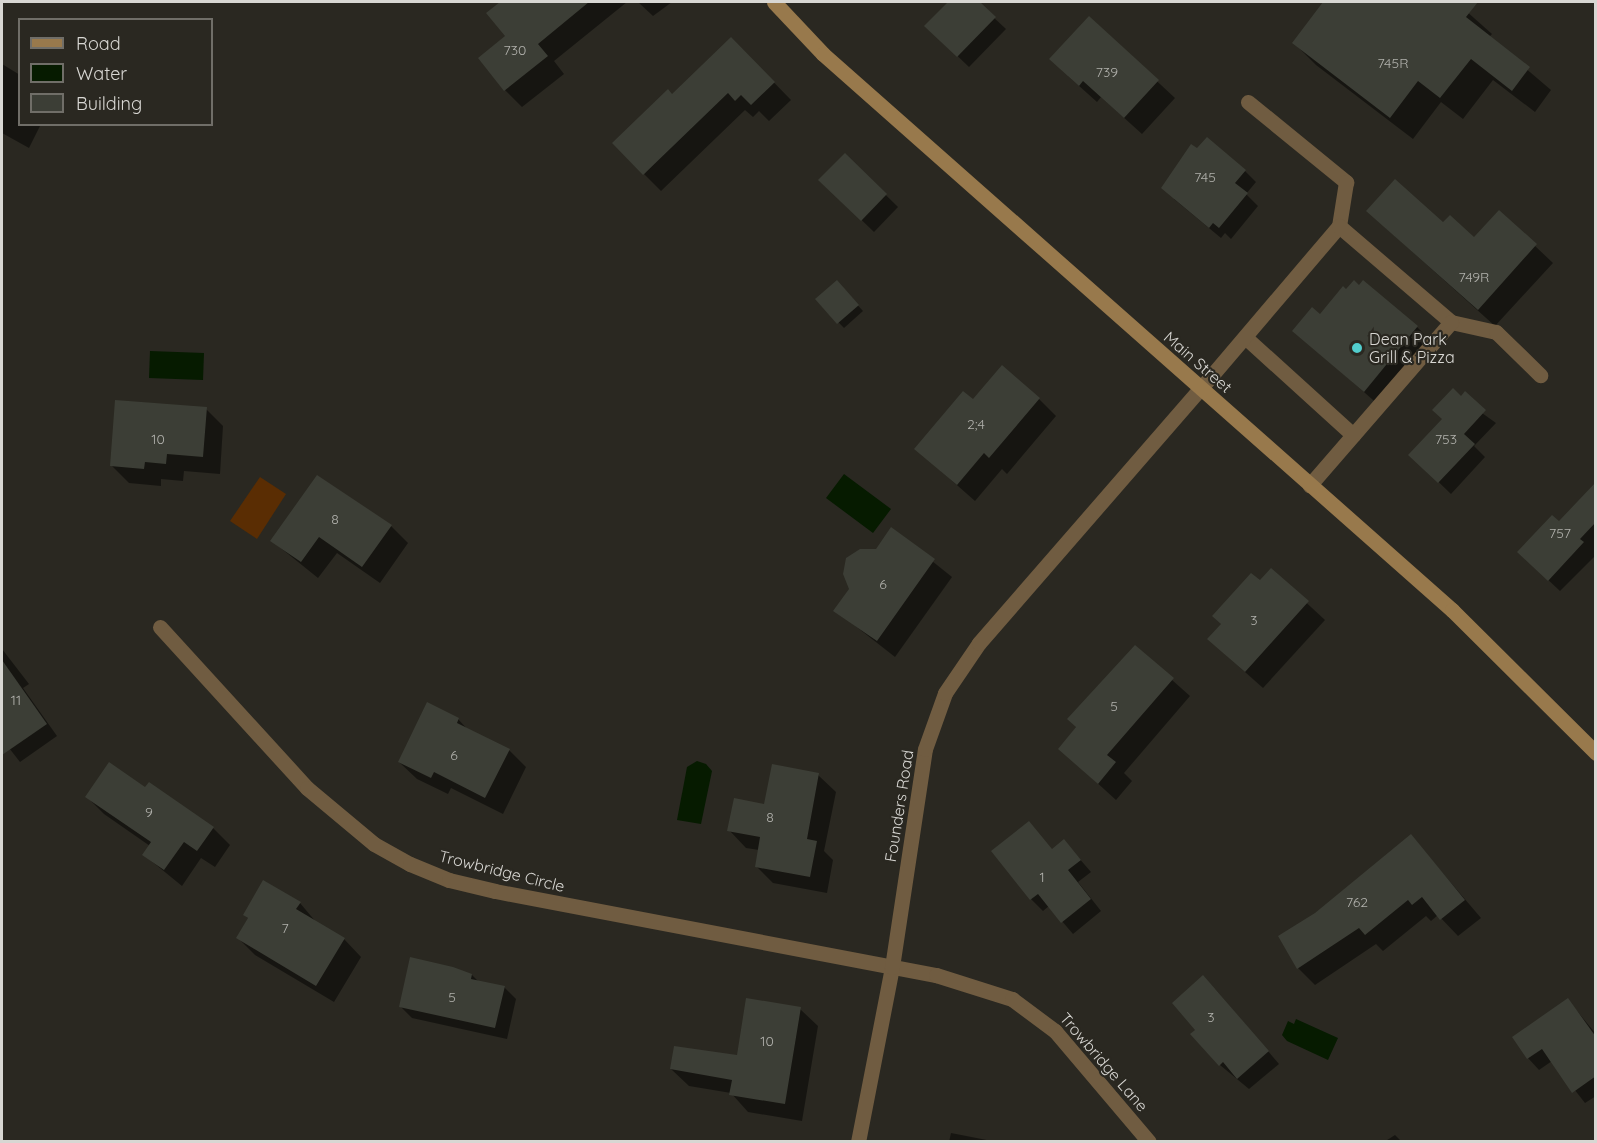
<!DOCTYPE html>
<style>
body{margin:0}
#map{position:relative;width:1597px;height:1143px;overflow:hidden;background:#2a2821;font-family:Quicksand,sans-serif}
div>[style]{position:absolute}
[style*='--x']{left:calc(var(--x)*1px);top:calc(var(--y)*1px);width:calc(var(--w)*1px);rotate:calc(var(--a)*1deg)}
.green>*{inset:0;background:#5a2d03}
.water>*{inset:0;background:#061b00}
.shadow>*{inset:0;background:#0007}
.building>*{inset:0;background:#3c3e36}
.lane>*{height:15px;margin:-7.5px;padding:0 7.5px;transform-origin:7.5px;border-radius:7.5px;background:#705c41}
.street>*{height:15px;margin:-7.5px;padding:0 7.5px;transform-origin:7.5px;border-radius:7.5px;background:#705c41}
.secondary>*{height:15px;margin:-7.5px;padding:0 7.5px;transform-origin:7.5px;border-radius:7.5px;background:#98794c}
.dots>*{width:16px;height:16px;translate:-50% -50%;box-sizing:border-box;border:3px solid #2a2821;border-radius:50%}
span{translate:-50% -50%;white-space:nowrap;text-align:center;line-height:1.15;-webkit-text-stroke:4.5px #2a2821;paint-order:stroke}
.number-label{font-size:14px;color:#b1b1ac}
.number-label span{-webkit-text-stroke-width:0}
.poi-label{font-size:16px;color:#d8d7d3}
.left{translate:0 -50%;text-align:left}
.street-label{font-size:16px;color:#d8d7d3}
.frame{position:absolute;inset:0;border:3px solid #d8d7d3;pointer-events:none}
.legend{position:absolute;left:18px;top:18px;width:195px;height:108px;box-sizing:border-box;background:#2a2821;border:2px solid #706e68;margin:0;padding:8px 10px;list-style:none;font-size:18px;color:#d8d7d3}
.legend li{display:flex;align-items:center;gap:12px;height:30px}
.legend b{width:30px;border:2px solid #706e68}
</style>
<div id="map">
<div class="green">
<i style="clip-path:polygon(260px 477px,286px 494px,257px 539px,230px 521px)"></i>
</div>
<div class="water">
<i style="clip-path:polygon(150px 351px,204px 353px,203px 380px,149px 378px)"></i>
<i style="clip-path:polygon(844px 474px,891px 509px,873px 533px,826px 498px)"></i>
<i style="clip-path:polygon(697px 761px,706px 764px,712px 771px,701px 824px,677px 820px,687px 767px)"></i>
<i style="clip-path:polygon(1296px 1019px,1338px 1038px,1328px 1060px,1287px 1041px,1282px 1035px,1288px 1021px,1294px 1024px)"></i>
</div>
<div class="shadow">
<i style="clip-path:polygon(516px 2px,627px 2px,554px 61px,564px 74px,522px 107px,505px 90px,507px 36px,493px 20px)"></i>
<i style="clip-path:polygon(638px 2px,672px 2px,653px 16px)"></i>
<i style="clip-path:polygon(950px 2px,977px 2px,1006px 29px,969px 67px,926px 26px)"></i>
<i style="clip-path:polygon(1325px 2px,1456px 2px,1492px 34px,1489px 37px,1551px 90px,1535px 112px,1493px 80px,1463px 119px,1441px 102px,1413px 139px,1316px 65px,1294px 43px)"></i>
<i style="clip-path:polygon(1089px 18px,1175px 98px,1142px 134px,1101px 97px,1097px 102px,1068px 76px)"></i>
<i style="clip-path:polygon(748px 56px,791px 100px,769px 121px,759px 111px,753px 117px,745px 110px,661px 191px,644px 174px)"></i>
<i style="clip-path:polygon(2px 64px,20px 75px,20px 124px,41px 124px,29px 148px,2px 133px)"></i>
<i style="clip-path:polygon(845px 155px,898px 207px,874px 232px,820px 180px)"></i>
<i style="clip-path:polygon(1245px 171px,1256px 182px,1246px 194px,1258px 206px,1231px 239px,1225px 233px,1221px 238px,1174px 199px)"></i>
<i style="clip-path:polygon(1499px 212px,1553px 263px,1495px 326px,1386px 228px,1443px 225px,1474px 239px)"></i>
<i style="clip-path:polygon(842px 288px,863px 311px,844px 328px,817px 300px)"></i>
<i style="clip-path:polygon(1417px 327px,1434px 344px,1382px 408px,1294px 330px)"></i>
<i style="clip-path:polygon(1461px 398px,1496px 423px,1474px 446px,1485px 457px,1451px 494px,1422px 466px)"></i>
<i style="clip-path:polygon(1039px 399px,1056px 416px,1007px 474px,1002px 469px,975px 501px,916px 449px,973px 401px)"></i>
<i style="clip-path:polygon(206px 409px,223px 426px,220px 474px,184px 471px,183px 481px,161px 479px,161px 486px,129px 483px,112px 466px)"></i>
<i style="clip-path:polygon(1596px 484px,1596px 555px,1560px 591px,1530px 563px)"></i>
<i style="clip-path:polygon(391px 526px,408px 543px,380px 583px,337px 553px,318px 578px,272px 541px)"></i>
<i style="clip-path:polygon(892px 529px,952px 577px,895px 657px,835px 610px)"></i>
<i style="clip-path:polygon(1271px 570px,1325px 620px,1263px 688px,1227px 656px,1260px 583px)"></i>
<i style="clip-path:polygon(1135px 647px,1190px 696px,1124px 773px,1132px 781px,1116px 800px,1060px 749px)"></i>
<i style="clip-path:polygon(2px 649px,29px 684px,23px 688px,57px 736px,20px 762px,2px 739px)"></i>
<i style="clip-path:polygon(458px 719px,469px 731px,509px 750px,526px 767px,503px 814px,451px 788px,448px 794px,417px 779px,399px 762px)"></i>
<i style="clip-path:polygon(818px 775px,836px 792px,824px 851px,833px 860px,827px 893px,773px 883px,756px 866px,759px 850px,746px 848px,729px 830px)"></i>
<i style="clip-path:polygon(145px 789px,213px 828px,230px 845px,215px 867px,201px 858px,182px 886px,144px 855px,150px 846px,104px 814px,87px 797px)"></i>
<i style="clip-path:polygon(1411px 836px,1481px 918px,1458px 936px,1438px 915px,1431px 921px,1426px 916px,1383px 951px,1376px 944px,1315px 985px,1298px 968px,1280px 937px,1316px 914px)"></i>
<i style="clip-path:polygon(1064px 841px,1091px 872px,1078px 882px,1101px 911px,1073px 934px,1049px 906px,1043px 911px,1031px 899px,993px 851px,1053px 850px)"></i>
<i style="clip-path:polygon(300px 903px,316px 922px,344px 939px,361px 957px,334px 1002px,255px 955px,238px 938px,249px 919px,244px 915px)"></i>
<i style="clip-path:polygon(472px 975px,479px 982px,504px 987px,516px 999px,507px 1039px,412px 1018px,401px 1007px)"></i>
<i style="clip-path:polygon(1215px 989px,1279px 1064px,1249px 1089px,1220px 1065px,1197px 1030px)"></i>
<i style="clip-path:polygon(1568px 1000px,1596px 1034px,1596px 1096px,1585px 1103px,1552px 1061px,1539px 1070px,1528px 1058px)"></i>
<i style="clip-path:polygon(800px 1009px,818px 1026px,802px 1121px,748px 1112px,731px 1093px,689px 1086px,671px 1069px,738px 1056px)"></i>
<i style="clip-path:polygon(951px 1133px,997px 1142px,949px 1142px)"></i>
<i style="clip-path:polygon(1395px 1135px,1402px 1142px,1384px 1142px)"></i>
</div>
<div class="building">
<i style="clip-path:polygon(500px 2px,589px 2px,538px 44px,548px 56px,504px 91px,478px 58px,505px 36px,486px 13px)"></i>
<i style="clip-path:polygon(948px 2px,980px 2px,996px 17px,957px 57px,924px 26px)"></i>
<i style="clip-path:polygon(1323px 2px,1478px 2px,1466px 17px,1530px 67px,1512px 91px,1471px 59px,1440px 98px,1418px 81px,1390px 118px,1292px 43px)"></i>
<i style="clip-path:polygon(1089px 16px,1159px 80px,1124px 118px,1083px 81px,1079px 86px,1049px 59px)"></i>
<i style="clip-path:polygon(731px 37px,775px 82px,751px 105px,741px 95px,735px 101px,728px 93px,643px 175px,612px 143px,668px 89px,672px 94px)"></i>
<i style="clip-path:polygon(1207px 137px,1246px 170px,1235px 183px,1248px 193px,1219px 228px,1213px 223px,1209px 228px,1161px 188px,1191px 144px,1197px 148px)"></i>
<i style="clip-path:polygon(845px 153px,887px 194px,861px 221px,818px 180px)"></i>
<i style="clip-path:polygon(1395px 179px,1443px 222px,1450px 215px,1474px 237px,1499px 210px,1537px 244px,1478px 310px,1366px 211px)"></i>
<i style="clip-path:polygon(837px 280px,859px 305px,837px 324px,815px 299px)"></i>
<i style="clip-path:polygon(1354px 280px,1359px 285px,1363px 280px,1418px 326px,1364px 392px,1292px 331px,1312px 307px,1320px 314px,1343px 286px,1346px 289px)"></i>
<i style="clip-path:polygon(1002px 365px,1040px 398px,989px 458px,984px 453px,957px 485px,914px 449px,963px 391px,973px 399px)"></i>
<i style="clip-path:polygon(1453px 388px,1461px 396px,1465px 391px,1486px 410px,1464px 434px,1475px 444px,1438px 483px,1408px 455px,1442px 419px,1432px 410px)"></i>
<i style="clip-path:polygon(115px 400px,207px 407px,203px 457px,167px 454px,166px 464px,145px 462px,144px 469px,110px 466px)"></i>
<i style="clip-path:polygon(317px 475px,392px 525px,362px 567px,319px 537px,301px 562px,270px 541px)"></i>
<i style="clip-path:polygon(1596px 482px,1596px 522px,1580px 539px,1584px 542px,1548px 581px,1517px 552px,1552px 515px,1559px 521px)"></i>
<i style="clip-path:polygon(891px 527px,935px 559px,877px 641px,833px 611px,849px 589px,843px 574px,846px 558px,860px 549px,876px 549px)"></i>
<i style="clip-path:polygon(1271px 568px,1309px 601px,1245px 672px,1207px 639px,1221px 624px,1212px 616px,1251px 573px,1260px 580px)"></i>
<i style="clip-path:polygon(1135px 645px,1174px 678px,1107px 755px,1116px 762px,1098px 784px,1058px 749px,1076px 727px,1067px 719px)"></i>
<i style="clip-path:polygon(2px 660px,47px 724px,2px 755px)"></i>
<i style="clip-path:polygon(427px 702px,459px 718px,457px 723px,510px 749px,485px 798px,434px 772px,431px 778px,398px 762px)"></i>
<i style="clip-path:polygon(109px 762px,145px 787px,149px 782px,214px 827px,197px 851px,184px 842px,164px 870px,142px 855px,151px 842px,85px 797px)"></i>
<i style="clip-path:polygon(772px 764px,819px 773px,807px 839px,817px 841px,810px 877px,755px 867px,760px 837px,727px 831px,734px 798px,764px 804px)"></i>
<i style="clip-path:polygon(1029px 821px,1052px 849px,1064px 839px,1081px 860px,1068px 870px,1091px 899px,1061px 923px,1038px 894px,1030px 900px,991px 851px)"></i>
<i style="clip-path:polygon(1411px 834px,1465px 900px,1440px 920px,1422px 897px,1412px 905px,1408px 900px,1365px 935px,1359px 928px,1297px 969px,1278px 936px,1315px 913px)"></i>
<i style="clip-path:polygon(263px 880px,301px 902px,296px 909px,345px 938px,316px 986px,236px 938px,248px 918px,243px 915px)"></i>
<i style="clip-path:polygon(410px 957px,453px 967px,472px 974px,471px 979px,505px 986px,495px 1028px,399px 1007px)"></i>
<i style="clip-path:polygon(1203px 975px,1269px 1051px,1237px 1079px,1223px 1062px,1219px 1066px,1190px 1034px,1195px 1030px,1172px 1003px)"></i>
<i style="clip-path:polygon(746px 998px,801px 1007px,785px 1104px,729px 1095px,732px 1080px,670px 1069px,674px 1046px,737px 1055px)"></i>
<i style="clip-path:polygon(1568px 998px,1596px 1037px,1596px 1076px,1572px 1093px,1542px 1049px,1527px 1059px,1512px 1037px)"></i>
</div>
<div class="lane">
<i style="--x:1248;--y:102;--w:127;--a:39.2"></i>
<i style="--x:1346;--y:182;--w:45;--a:99"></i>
<i style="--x:1451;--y:322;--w:46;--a:12.5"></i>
<i style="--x:1496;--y:332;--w:62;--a:44.3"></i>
<i style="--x:1245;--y:337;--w:146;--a:42.2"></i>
<i style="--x:1201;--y:388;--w:213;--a:-49.6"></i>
<i style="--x:1339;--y:226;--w:148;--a:40.6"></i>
<i style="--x:1451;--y:322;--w:216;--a:130.9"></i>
</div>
<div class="street">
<i style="--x:160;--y:627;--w:218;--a:47.6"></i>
<i style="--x:307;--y:788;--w:87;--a:39.9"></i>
<i style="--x:374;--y:844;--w:41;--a:29.1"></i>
<i style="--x:410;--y:864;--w:42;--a:22.3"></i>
<i style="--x:449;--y:880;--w:47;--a:13.4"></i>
<i style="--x:495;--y:891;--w:449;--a:10.8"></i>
<i style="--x:936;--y:975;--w:80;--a:17.5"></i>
<i style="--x:1012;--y:999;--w:54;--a:36.7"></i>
<i style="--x:1055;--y:1031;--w:145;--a:49.7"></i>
<i style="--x:858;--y:1142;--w:178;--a:-79"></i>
<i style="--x:892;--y:967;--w:220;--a:-81.4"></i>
<i style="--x:925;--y:749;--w:59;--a:-70.3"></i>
<i style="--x:945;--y:693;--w:60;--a:-55.8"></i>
<i style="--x:979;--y:643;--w:338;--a:-49"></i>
</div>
<div class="secondary">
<i style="--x:774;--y:2;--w:71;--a:46.7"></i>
<i style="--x:823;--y:54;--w:840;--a:41.47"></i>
<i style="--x:1452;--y:610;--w:203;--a:44.8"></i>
</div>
<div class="dots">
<i style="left:1357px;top:348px;background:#52cdcd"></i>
</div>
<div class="number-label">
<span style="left:515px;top:50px">730</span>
<span style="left:1393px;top:63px">745R</span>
<span style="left:1107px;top:72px">739</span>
<span style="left:1205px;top:177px">745</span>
<span style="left:1474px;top:277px">749R</span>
<span style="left:976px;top:424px">2;4</span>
<span style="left:158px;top:439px">10</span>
<span style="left:1446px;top:439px">753</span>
<span style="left:335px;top:519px">8</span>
<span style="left:1560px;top:533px">757</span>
<span style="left:883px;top:584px">6</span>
<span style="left:1254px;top:620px">3</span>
<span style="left:16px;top:700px">11</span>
<span style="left:1114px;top:706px">5</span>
<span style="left:454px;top:755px">6</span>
<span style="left:149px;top:812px">9</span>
<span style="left:770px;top:817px">8</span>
<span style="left:1042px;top:877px">1</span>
<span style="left:1357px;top:902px">762</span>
<span style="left:285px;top:928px">7</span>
<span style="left:452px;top:997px">5</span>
<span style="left:1211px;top:1017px">3</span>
<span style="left:767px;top:1041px">10</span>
</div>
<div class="poi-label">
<span class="left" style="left:1369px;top:348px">Dean Park<br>Grill &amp; Pizza</span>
</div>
<div class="street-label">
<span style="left:1198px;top:362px;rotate:41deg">Main Street</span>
<span style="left:899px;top:806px;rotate:-81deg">Founders Road</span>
<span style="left:502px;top:871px;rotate:14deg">Trowbridge Circle</span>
<span style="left:1104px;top:1062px;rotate:49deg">Trowbridge Lane</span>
</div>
<div class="frame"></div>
<ul class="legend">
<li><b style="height:8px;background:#98794c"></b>Road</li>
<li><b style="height:16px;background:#061b00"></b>Water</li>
<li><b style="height:16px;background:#3c3e36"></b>Building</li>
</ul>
</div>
